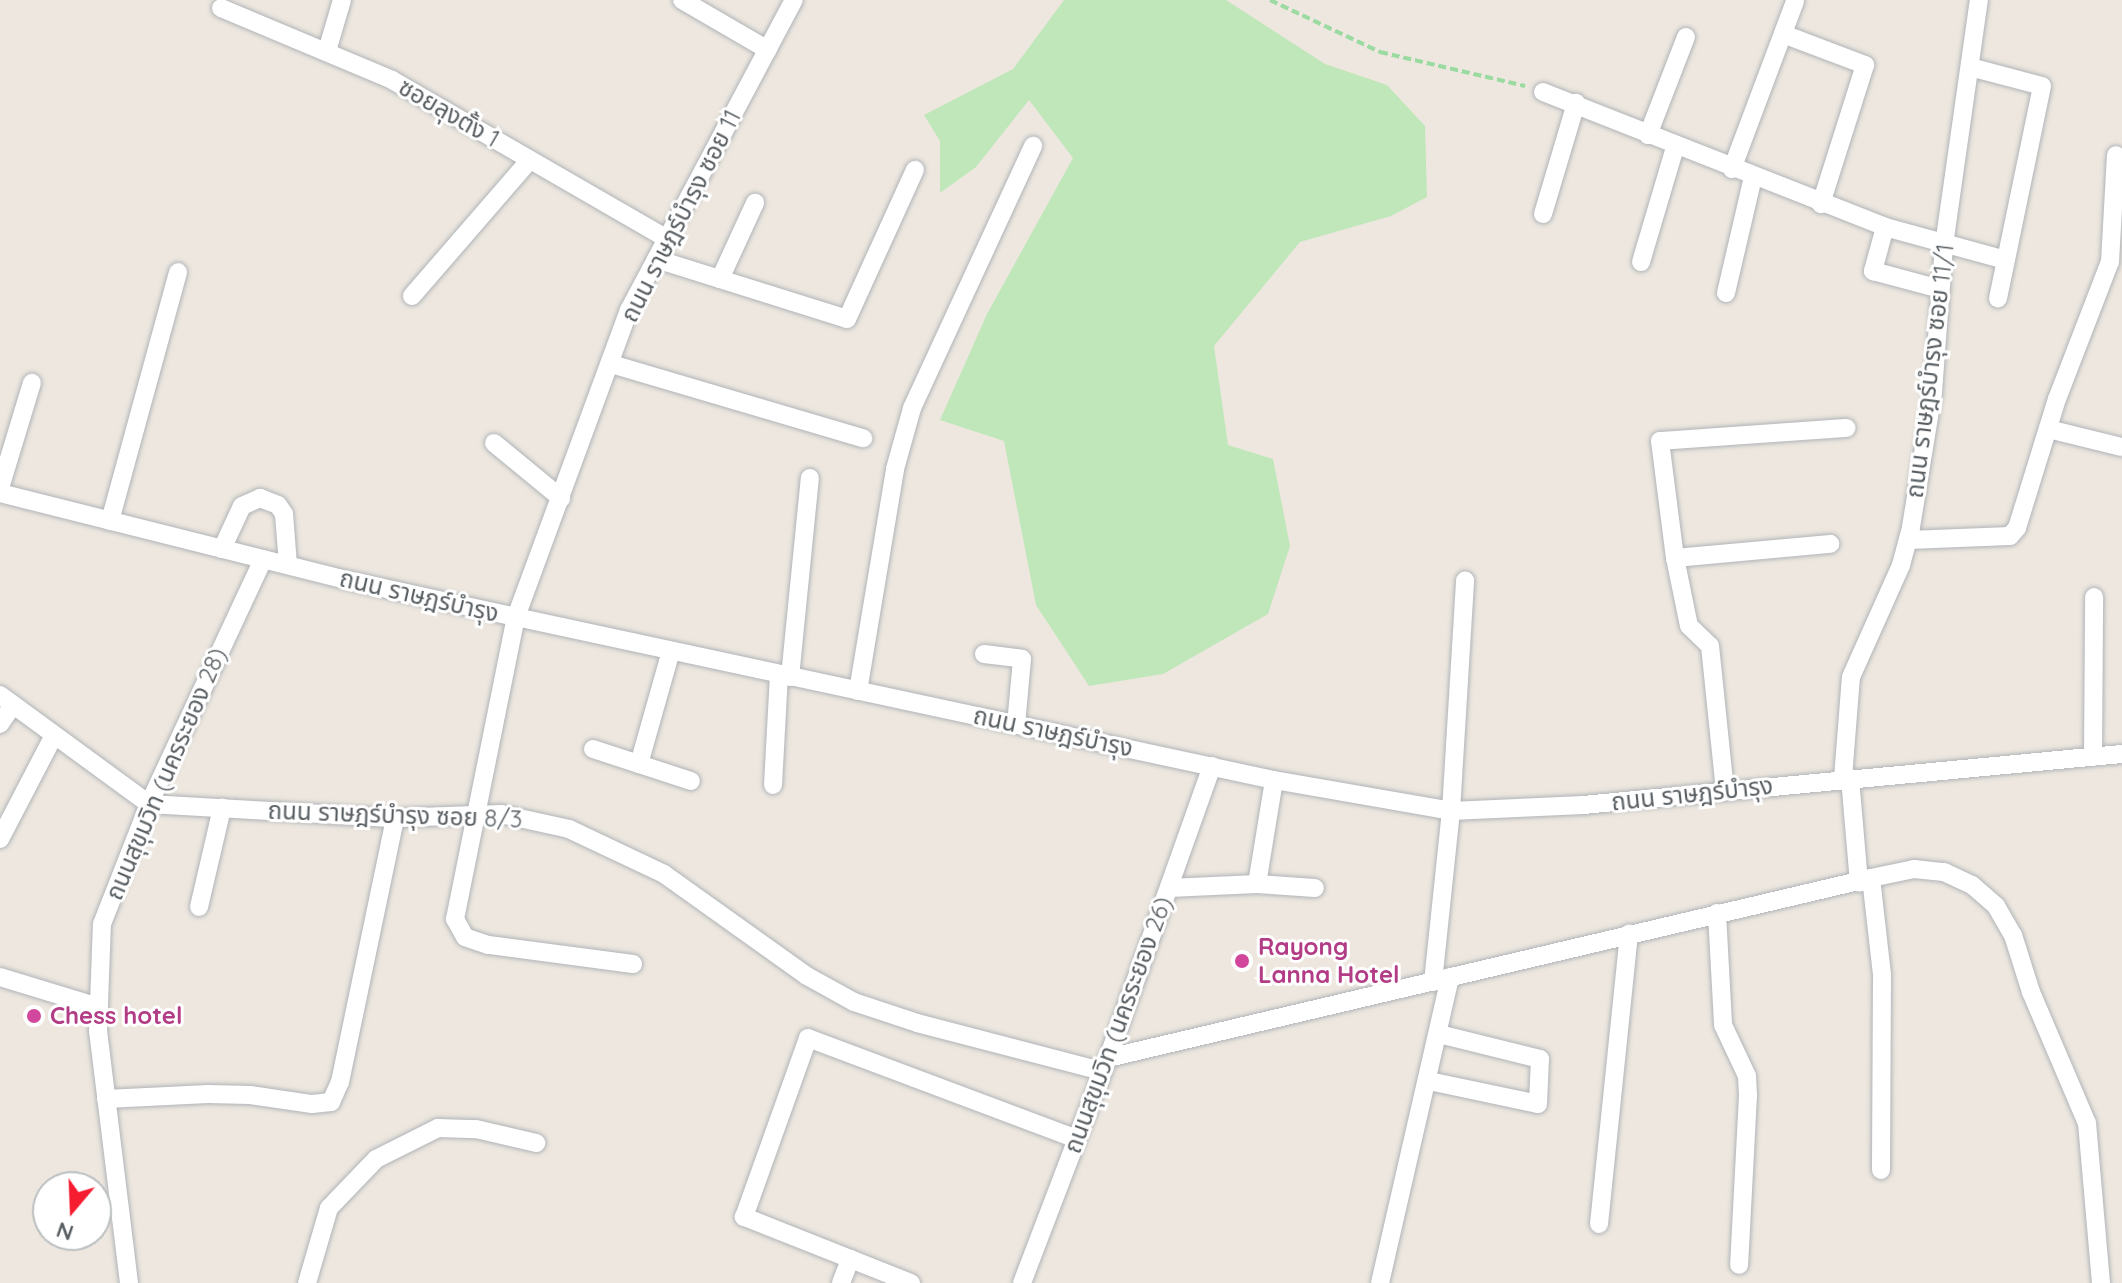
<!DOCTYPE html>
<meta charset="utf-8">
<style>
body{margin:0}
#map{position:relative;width:2122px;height:1283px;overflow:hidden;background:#ede7df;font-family:Quicksand,"Noto Sans Thai",sans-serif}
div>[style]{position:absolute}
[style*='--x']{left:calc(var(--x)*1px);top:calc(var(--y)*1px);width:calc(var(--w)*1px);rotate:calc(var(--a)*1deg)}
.green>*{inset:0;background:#c0e7b9}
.path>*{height:4px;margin-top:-2px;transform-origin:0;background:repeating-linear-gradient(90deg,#9bdaa1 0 8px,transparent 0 12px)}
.roads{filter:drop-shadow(0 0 2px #b0b4b8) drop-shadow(0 0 2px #b0b4b8)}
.minor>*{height:18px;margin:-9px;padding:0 9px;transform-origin:9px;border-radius:9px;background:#fff}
.dots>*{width:22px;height:22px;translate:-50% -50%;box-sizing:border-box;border:4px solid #fff;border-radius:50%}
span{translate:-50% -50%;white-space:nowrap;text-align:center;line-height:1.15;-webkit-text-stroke:6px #fff;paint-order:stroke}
.street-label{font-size:24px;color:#585e62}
.hotel-label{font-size:24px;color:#b23c85;font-weight:700}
.left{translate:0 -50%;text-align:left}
.north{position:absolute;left:32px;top:1171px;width:80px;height:80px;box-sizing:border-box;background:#fff;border:2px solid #bcbfc0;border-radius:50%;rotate:199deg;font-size:22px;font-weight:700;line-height:32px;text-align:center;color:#585e62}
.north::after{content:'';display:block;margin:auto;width:28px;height:36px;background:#f61c30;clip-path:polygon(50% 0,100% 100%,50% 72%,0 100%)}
</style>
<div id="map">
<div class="green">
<i style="clip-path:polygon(1064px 0,1226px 0,1325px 64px,1387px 85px,1425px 126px,1427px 197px,1391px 216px,1300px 242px,1214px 346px,1228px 445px,1273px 459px,1290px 546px,1268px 614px,1163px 674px,1089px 686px,1036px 605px,1004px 441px,940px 420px,987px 314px,1073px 158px,1029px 100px,976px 167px,940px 193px,940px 141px,924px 115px,1013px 69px)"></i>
</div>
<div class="path">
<i style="--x:1270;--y:0;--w:122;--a:25.3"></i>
<i style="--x:1380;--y:52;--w:149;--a:13.2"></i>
</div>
<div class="roads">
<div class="minor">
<i style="--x:682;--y:0;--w:99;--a:30.2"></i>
<i style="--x:221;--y:8;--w:186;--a:22.8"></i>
<i style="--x:392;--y:80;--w:316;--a:30"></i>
<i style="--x:1783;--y:34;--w:88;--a:20.7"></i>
<i style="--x:1865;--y:65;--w:146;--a:107.6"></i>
<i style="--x:327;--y:51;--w:53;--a:-73.6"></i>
<i style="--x:1970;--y:67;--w:74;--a:14.8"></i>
<i style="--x:2042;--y:86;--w:217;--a:101.7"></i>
<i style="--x:1543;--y:92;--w:368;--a:21.5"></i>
<i style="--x:1885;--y:227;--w:125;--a:15.3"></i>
<i style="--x:1648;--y:135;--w:105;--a:-68.8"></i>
<i style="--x:1732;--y:169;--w:179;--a:-69.4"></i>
<i style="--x:1543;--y:214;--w:116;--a:-73.4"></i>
<i style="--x:1885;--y:227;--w:46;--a:105.3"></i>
<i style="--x:1873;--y:271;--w:69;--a:15"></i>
<i style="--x:656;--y:259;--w:200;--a:17.4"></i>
<i style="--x:847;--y:319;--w:164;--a:-65.5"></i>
<i style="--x:1641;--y:262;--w:120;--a:-73.5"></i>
<i style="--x:720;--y:279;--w:84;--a:-65.3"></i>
<i style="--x:1726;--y:293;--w:119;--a:-76.9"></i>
<i style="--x:412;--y:296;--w:180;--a:-49.1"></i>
<i style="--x:611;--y:364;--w:263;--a:16.4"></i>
<i style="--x:2048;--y:429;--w:76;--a:13.7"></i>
<i style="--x:494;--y:443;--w:87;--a:39.4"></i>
<i style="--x:0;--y:488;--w:110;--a:-73.1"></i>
<i style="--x:0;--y:493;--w:353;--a:14.1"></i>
<i style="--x:342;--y:579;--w:178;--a:12.3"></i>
<i style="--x:516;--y:617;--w:775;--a:12.14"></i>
<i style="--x:1274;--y:780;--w:180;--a:9.9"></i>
<i style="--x:1451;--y:811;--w:132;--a:-2.6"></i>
<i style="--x:1583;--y:805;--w:541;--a:-5.41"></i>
<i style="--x:110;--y:521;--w:258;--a:-74.7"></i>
<i style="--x:1908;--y:540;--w:102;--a:-2.2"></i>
<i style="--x:2010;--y:536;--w:11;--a:-49"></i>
<i style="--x:2017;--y:528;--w:135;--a:-72.8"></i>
<i style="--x:2057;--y:399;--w:147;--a:-68.9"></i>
<i style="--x:2110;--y:262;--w:107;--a:-86.8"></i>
<i style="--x:222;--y:549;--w:47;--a:-65.1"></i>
<i style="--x:242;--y:506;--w:20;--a:-24"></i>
<i style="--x:260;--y:498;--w:19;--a:21"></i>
<i style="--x:278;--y:505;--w:11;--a:56"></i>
<i style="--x:284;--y:514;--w:51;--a:85.5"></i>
<i style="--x:1675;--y:558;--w:156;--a:-5.2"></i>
<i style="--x:984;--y:654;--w:38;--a:7"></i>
<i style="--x:1022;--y:659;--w:66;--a:95.2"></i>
<i style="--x:790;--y:677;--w:200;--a:-84.3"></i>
<i style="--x:858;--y:691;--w:225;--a:-80.5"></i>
<i style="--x:895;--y:469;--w:63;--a:-74.4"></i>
<i style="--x:912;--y:408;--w:289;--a:-65.2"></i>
<i style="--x:0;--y:695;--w:185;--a:36.2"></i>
<i style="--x:149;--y:804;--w:246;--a:3.3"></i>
<i style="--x:395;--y:818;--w:106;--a:-2.2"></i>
<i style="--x:501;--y:814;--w:70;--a:12.4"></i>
<i style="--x:569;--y:829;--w:105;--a:25.3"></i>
<i style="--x:664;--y:874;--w:176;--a:35.5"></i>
<i style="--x:807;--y:976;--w:54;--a:29"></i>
<i style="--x:854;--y:1002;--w:66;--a:18.4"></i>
<i style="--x:917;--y:1023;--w:190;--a:14.6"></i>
<i style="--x:0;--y:724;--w:23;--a:-56"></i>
<i style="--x:593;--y:749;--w:103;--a:18.1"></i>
<i style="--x:2093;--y:757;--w:160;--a:-89.6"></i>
<i style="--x:639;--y:764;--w:117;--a:-74.2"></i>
<i style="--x:1843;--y:778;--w:101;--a:-85.5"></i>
<i style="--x:1851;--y:677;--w:123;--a:-65.9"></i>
<i style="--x:1901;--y:565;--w:39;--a:-75"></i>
<i style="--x:1911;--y:527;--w:137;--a:-80.7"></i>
<i style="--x:1933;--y:392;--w:147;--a:-85.7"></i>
<i style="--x:1944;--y:245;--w:247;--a:-81.9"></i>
<i style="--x:1850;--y:778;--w:105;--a:85.1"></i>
<i style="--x:773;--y:785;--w:110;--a:-86.9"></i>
<i style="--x:1725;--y:791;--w:146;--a:-95.9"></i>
<i style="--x:1710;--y:646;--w:29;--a:-136"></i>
<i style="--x:1689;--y:626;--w:69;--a:-101.6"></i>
<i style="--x:1675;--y:558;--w:118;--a:-97.3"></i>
<i style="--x:1660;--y:441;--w:187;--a:-4"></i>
<i style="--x:0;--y:839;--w:115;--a:-62.5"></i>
<i style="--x:1871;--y:878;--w:98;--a:83.5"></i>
<i style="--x:1882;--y:975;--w:195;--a:90.3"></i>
<i style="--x:1257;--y:884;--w:105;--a:-80.7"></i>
<i style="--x:1169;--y:888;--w:88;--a:-2.6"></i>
<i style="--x:1257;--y:884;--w:58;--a:3.9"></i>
<i style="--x:199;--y:907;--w:102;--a:-76.9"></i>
<i style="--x:1717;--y:913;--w:112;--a:86.9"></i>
<i style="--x:1723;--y:1025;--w:56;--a:64.8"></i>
<i style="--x:1747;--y:1076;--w:19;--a:87"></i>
<i style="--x:1748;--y:1095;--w:170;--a:93"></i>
<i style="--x:633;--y:964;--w:146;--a:-172.5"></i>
<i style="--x:488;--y:945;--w:24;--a:-161"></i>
<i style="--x:465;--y:937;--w:21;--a:-119"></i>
<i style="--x:455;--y:919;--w:308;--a:-78.6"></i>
<i style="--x:516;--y:617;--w:327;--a:-69.8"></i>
<i style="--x:629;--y:310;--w:351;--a:-62"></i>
<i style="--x:0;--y:977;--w:103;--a:16.9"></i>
<i style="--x:1433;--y:982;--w:172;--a:-84"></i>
<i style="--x:1451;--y:811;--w:231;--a:-86.5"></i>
<i style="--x:1108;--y:1058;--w:784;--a:-13.27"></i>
<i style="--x:1871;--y:878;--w:44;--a:-11.8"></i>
<i style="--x:1914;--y:869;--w:30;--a:6"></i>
<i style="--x:1944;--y:872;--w:31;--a:25"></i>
<i style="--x:1972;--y:885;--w:32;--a:41"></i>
<i style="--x:1996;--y:906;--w:34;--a:60"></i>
<i style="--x:2013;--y:935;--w:60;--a:72.5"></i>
<i style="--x:2031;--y:992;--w:142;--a:66.9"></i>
<i style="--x:2087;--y:1123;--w:161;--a:85"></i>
<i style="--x:1429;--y:1081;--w:111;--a:11.9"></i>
<i style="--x:1538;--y:1104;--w:45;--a:-87.5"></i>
<i style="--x:1540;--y:1059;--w:104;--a:-166.1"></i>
<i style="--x:106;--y:1099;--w:102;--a:-2.8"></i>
<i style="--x:208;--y:1094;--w:42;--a:1.4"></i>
<i style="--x:250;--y:1095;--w:63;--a:8.3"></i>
<i style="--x:312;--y:1104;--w:19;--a:-6"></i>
<i style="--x:331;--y:1102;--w:22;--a:-66"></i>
<i style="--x:340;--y:1082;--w:270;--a:-78.2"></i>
<i style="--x:1599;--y:1224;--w:292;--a:-84.1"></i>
<i style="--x:129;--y:1283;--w:254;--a:-97"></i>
<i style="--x:98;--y:1031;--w:107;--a:-87.9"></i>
<i style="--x:102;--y:924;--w:129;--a:-68.6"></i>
<i style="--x:149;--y:804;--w:270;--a:-65"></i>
<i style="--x:307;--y:1283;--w:78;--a:-73.7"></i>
<i style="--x:329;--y:1208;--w:68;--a:-46.2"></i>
<i style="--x:376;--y:1159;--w:69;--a:-26.6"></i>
<i style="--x:438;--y:1128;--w:38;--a:2"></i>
<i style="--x:476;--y:1129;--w:62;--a:13.1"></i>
<i style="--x:841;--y:1283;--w:26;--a:-69"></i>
<i style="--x:911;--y:1283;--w:180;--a:-158.4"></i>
<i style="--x:744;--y:1217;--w:190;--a:-70.3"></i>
<i style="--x:808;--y:1038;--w:286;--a:20.6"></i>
<i style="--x:1022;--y:1283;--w:241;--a:-69.1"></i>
<i style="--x:1108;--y:1058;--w:310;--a:-70.4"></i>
<i style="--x:1380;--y:1283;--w:314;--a:-77.1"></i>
</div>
</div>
<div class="dots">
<i style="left:1242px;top:961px;background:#d1479c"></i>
<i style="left:34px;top:1016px;background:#d1479c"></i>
</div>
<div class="street-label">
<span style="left:449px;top:113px;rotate:30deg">ซอยลุงตั้ง 1</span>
<span style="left:681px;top:216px;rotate:-63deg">ถนน ราษฎร์บำรุง ซอย 11</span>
<span style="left:1930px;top:371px;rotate:-83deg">ถนน ราษฎร์บำรุง ซอย 11/1</span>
<span style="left:419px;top:596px;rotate:13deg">ถนน ราษฎร์บำรุง</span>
<span style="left:1053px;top:732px;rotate:12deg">ถนน ราษฎร์บำรุง</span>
<span style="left:166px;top:774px;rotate:-67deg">ถนนสุขุมวิท (นครระยอง 28)</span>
<span style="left:1692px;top:794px;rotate:-6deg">ถนน ราษฎร์บำรุง</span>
<span style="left:395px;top:815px;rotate:2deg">ถนน ราษฎร์บำรุง ซอย 8/3</span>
<span style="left:1118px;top:1025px;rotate:-70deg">ถนนสุขุมวิท (นครระยอง 26)</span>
</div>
<div class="hotel-label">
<span class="left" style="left:1258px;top:961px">Rayong<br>Lanna Hotel</span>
<span class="left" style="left:50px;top:1016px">Chess hotel</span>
</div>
<div class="north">N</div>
</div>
